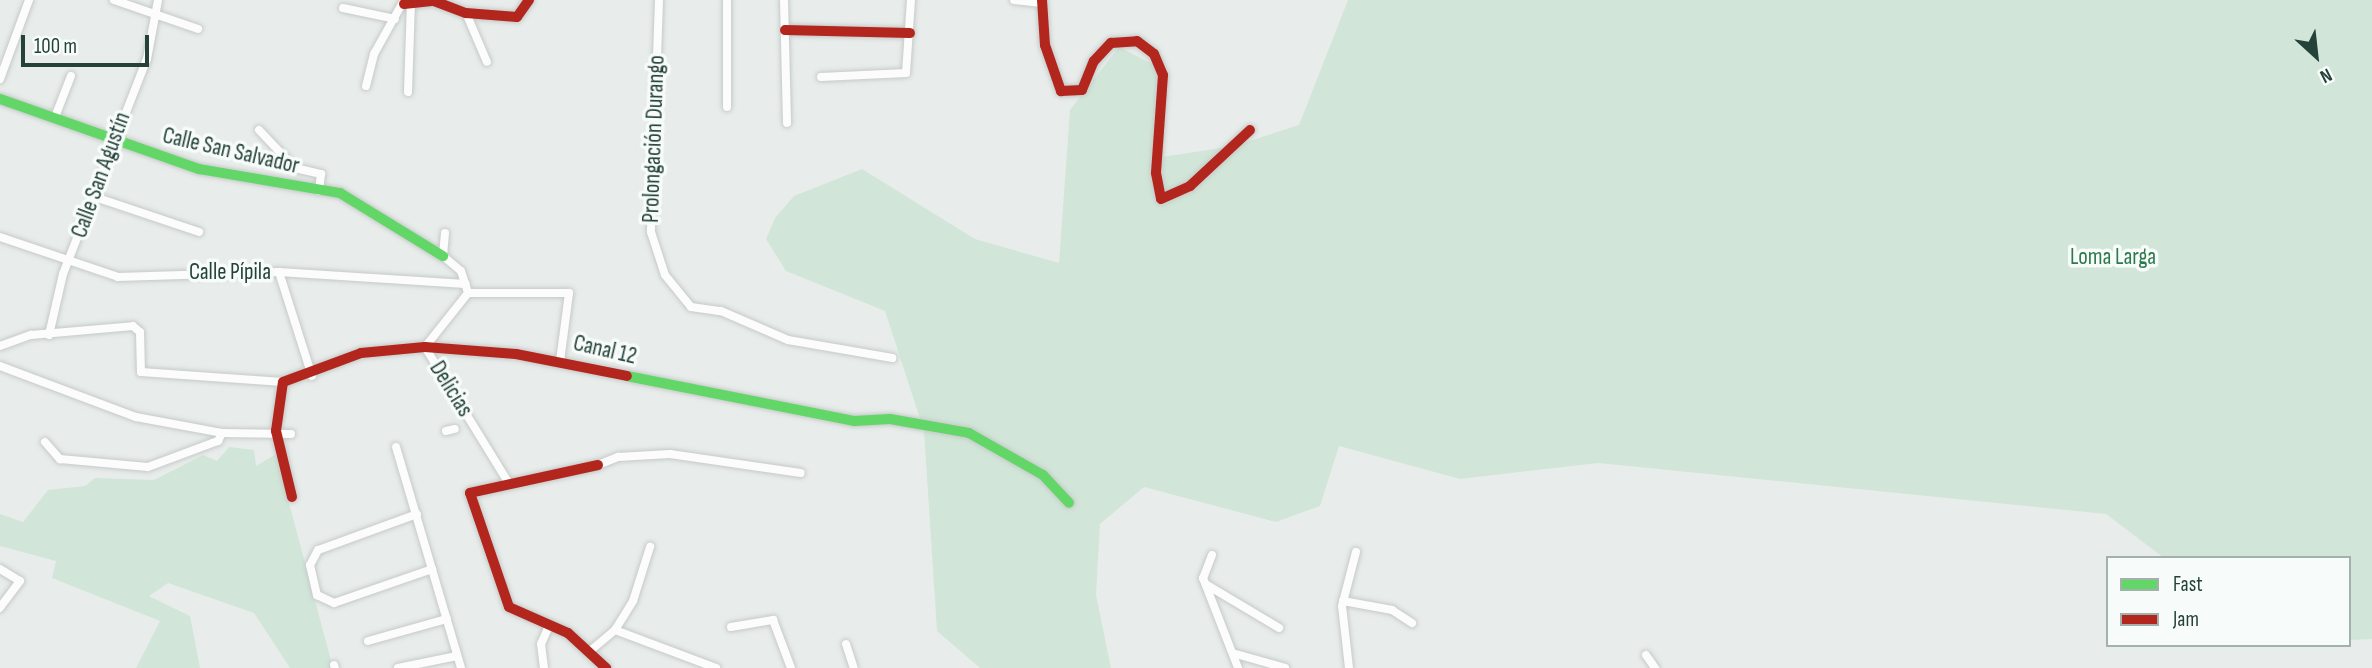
<!DOCTYPE html>
<meta charset="utf-8">
<style>
body{margin:0}
#map{position:relative;width:2372px;height:668px;overflow:hidden;background:#e8edeb;font-family:"Sofia Sans Condensed",sans-serif}
div>[style]{position:absolute}
[style*='--x']{left:calc(var(--x)*1px);top:calc(var(--y)*1px);width:calc(var(--w)*1px);rotate:calc(var(--a)*1deg)}
.green>*{inset:0;background:#d1e6d8}
.roads{filter:drop-shadow(0 0 2px #c5cac8) drop-shadow(0 0 2px #c5cac8)}
.street>*{height:8px;margin:-4px;padding:0 4px;transform-origin:4px;border-radius:4px;background:#fcfcfc}
.fast>*{height:10px;margin:-5px;padding:0 5px;transform-origin:5px;border-radius:5px;background:#63d668}
.jam>*{height:10px;margin:-5px;padding:0 5px;transform-origin:5px;border-radius:5px;background:#b3261e}
span{translate:-50% -50%;white-space:nowrap;text-align:center;line-height:1.15;-webkit-text-stroke:7px #f7fbf9;paint-order:stroke}
.street-label{font-size:23px;color:#24423a}
.park-label{font-size:23px;color:#2d7a4b}
.legend{position:absolute;left:2106px;top:556px;width:245px;height:91px;box-sizing:border-box;background:#f7fbf9;border:2px solid #a3b1ad;margin:0;padding:9px 12px;list-style:none;font-size:21px;color:#24423a}
.legend li{display:flex;align-items:center;gap:14px;height:35px}
.legend b{width:35px;border:2px solid #a3b1ad}
.north{position:absolute;left:2281px;top:21px;width:70px;height:70px;-webkit-text-stroke:5px #f7fbf9;paint-order:stroke;rotate:153deg;font-size:19px;font-weight:700;line-height:28px;text-align:center;color:#24423a}
.north::after{content:'';display:block;margin:auto;width:24px;height:32px;background:#24423a;clip-path:polygon(50% 0,100% 100%,50% 72%,0 100%)}
.scale{position:absolute;left:21px;top:35px;width:128px;height:32px;box-sizing:border-box;border:4px solid #24423a;border-top:0;padding-left:9px;font-size:21px;line-height:24px;white-space:nowrap;color:#24423a;-webkit-text-stroke:5px #f7fbf9;paint-order:stroke}
</style>
<div id="map">
<div class="green">
<i style="clip-path:polygon(1348px 0,2372px 0,2372px 639px,2349px 640px,2349px 558px,2164px 558px,2106px 514px,1598px 463px,1460px 479px,1339px 446px,1320px 506px,1276px 522px,1144px 487px,1100px 524px,1096px 595px,1111px 668px,980px 668px,937px 631px,924px 431px,885px 311px,786px 271px,766px 239px,775px 218px,794px 196px,862px 169px,975px 239px,1059px 263px,1070px 110px,1119px 47px,1158px 67px,1162px 157px,1234px 146px,1299px 125px)"></i>
<i style="clip-path:polygon(229px 447px,254px 450px,256px 466px,276px 454px,333px 668px,290px 668px,254px 613px,168px 583px,149px 596px,190px 616px,200px 668px,136px 668px,160px 621px,52px 578px,56px 561px,0 546px,0 514px,23px 522px,48px 490px,85px 486px,95px 478px,154px 480px,203px 455px,217px 461px)"></i>
</div>
<div class="roads">
<div class="street">
<i style="--x:114;--y:0;--w:89;--a:19"></i>
<i style="--x:659;--y:0;--w:232;--a:92"></i>
<i style="--x:651;--y:232;--w:45;--a:72"></i>
<i style="--x:665;--y:275;--w:41;--a:50.9"></i>
<i style="--x:691;--y:307;--w:30;--a:8"></i>
<i style="--x:721;--y:311;--w:73;--a:23.4"></i>
<i style="--x:788;--y:340;--w:106;--a:9.8"></i>
<i style="--x:784;--y:0;--w:123;--a:88.6"></i>
<i style="--x:1014;--y:0;--w:28;--a:6"></i>
<i style="--x:343;--y:8;--w:53;--a:11.9"></i>
<i style="--x:466;--y:13;--w:53;--a:66.8"></i>
<i style="--x:821;--y:77;--w:85;--a:-2.7"></i>
<i style="--x:906;--y:73;--w:73;--a:-86.1"></i>
<i style="--x:0;--y:79;--w:84;--a:-69.8"></i>
<i style="--x:366;--y:86;--w:33;--a:-76"></i>
<i style="--x:374;--y:54;--w:62;--a:-60.9"></i>
<i style="--x:408;--y:92;--w:90;--a:-88.1"></i>
<i style="--x:727;--y:107;--w:107;--a:-90"></i>
<i style="--x:55;--y:117;--w:44;--a:-68.7"></i>
<i style="--x:259;--y:130;--w:52;--a:46.5"></i>
<i style="--x:295;--y:168;--w:27;--a:13"></i>
<i style="--x:321;--y:174;--w:17;--a:97"></i>
<i style="--x:92;--y:196;--w:113;--a:18.6"></i>
<i style="--x:445;--y:233;--w:23;--a:95"></i>
<i style="--x:443;--y:256;--w:23;--a:40"></i>
<i style="--x:461;--y:271;--w:23;--a:72"></i>
<i style="--x:468;--y:293;--w:69;--a:128.5"></i>
<i style="--x:425;--y:347;--w:158;--a:58.4"></i>
<i style="--x:0;--y:237;--w:125;--a:18.7"></i>
<i style="--x:118;--y:277;--w:161;--a:-1.8"></i>
<i style="--x:279;--y:272;--w:187;--a:3.7"></i>
<i style="--x:279;--y:272;--w:109;--a:72.4"></i>
<i style="--x:468;--y:293;--w:101;--a:0"></i>
<i style="--x:569;--y:293;--w:69;--a:97.5"></i>
<i style="--x:49;--y:335;--w:63;--a:-77.1"></i>
<i style="--x:63;--y:274;--w:231;--a:-68.7"></i>
<i style="--x:147;--y:59;--w:60;--a:-79.4"></i>
<i style="--x:0;--y:346;--w:33;--a:-20"></i>
<i style="--x:31;--y:335;--w:102;--a:-5"></i>
<i style="--x:133;--y:326;--w:9;--a:41"></i>
<i style="--x:140;--y:332;--w:40;--a:88.6"></i>
<i style="--x:141;--y:372;--w:142;--a:4"></i>
<i style="--x:0;--y:366;--w:145;--a:20.6"></i>
<i style="--x:136;--y:417;--w:87;--a:10.5"></i>
<i style="--x:222;--y:433;--w:69;--a:0.8"></i>
<i style="--x:446;--y:431;--w:9;--a:-13"></i>
<i style="--x:45;--y:442;--w:23;--a:49"></i>
<i style="--x:60;--y:459;--w:88;--a:5.2"></i>
<i style="--x:148;--y:467;--w:75;--a:-20.4"></i>
<i style="--x:218;--y:441;--w:9;--a:-63"></i>
<i style="--x:396;--y:447;--w:230;--a:73.6"></i>
<i style="--x:598;--y:465;--w:22;--a:-22"></i>
<i style="--x:618;--y:457;--w:52;--a:-3.3"></i>
<i style="--x:670;--y:454;--w:132;--a:8.3"></i>
<i style="--x:417;--y:514;--w:105;--a:160"></i>
<i style="--x:318;--y:550;--w:17;--a:118"></i>
<i style="--x:310;--y:565;--w:31;--a:77"></i>
<i style="--x:317;--y:595;--w:19;--a:25"></i>
<i style="--x:334;--y:603;--w:104;--a:-19.1"></i>
<i style="--x:1212;--y:555;--w:25;--a:111"></i>
<i style="--x:1203;--y:578;--w:97;--a:68.7"></i>
<i style="--x:0;--y:569;--w:23;--a:31"></i>
<i style="--x:20;--y:581;--w:34;--a:127"></i>
<i style="--x:1207;--y:585;--w:84;--a:30.8"></i>
<i style="--x:1343;--y:601;--w:50;--a:10.4"></i>
<i style="--x:1392;--y:610;--w:24;--a:33"></i>
<i style="--x:731;--y:627;--w:43;--a:-9.5"></i>
<i style="--x:773;--y:620;--w:51;--a:69.4"></i>
<i style="--x:615;--y:630;--w:34;--a:-58"></i>
<i style="--x:633;--y:601;--w:57;--a:-72.5"></i>
<i style="--x:368;--y:641;--w:82;--a:-15.6"></i>
<i style="--x:846;--y:644;--w:25;--a:72"></i>
<i style="--x:590;--y:651;--w:33;--a:-40"></i>
<i style="--x:615;--y:630;--w:108;--a:20.6"></i>
<i style="--x:1236;--y:654;--w:51;--a:15.9"></i>
<i style="--x:1646;--y:655;--w:16;--a:55"></i>
<i style="--x:334;--y:665;--w:3;--a:72"></i>
<i style="--x:398;--y:668;--w:60;--a:-11.5"></i>
<i style="--x:544;--y:668;--w:24;--a:-97"></i>
<i style="--x:541;--y:644;--w:20;--a:-66"></i>
<i style="--x:1349;--y:668;--w:62;--a:-96.4"></i>
<i style="--x:1342;--y:606;--w:56;--a:-75.5"></i>
</div>
<div class="fast">
<i style="--x:0;--y:99;--w:211;--a:19.4"></i>
<i style="--x:199;--y:169;--w:143;--a:9.7"></i>
<i style="--x:340;--y:193;--w:121;--a:31.5"></i>
<i style="--x:627;--y:376;--w:231;--a:11.2"></i>
<i style="--x:854;--y:421;--w:36;--a:-3"></i>
<i style="--x:890;--y:419;--w:80;--a:10"></i>
<i style="--x:969;--y:433;--w:85;--a:29.6"></i>
<i style="--x:1043;--y:475;--w:38;--a:47"></i>
</div>
<div class="jam">
<i style="--x:1042;--y:0;--w:45;--a:86.2"></i>
<i style="--x:1045;--y:45;--w:49;--a:70.8"></i>
<i style="--x:1061;--y:91;--w:21;--a:-3"></i>
<i style="--x:1082;--y:90;--w:31;--a:-68"></i>
<i style="--x:1094;--y:61;--w:25;--a:-47"></i>
<i style="--x:1111;--y:43;--w:26;--a:-4"></i>
<i style="--x:1137;--y:41;--w:21;--a:37"></i>
<i style="--x:1154;--y:54;--w:23;--a:67"></i>
<i style="--x:1163;--y:75;--w:98;--a:94.1"></i>
<i style="--x:1156;--y:173;--w:26;--a:79"></i>
<i style="--x:1161;--y:199;--w:32;--a:-24"></i>
<i style="--x:1190;--y:186;--w:82;--a:-43"></i>
<i style="--x:404;--y:4;--w:30;--a:-6"></i>
<i style="--x:434;--y:1;--w:34;--a:21"></i>
<i style="--x:466;--y:13;--w:51;--a:4.5"></i>
<i style="--x:517;--y:17;--w:21;--a:-55"></i>
<i style="--x:785;--y:30;--w:125;--a:1.4"></i>
<i style="--x:598;--y:465;--w:131;--a:167.7"></i>
<i style="--x:470;--y:493;--w:120;--a:71.1"></i>
<i style="--x:509;--y:607;--w:64;--a:23.8"></i>
<i style="--x:568;--y:633;--w:52;--a:42.6"></i>
<i style="--x:292;--y:497;--w:68;--a:-103.6"></i>
<i style="--x:276;--y:431;--w:49;--a:-81.9"></i>
<i style="--x:283;--y:382;--w:83;--a:-20.4"></i>
<i style="--x:361;--y:353;--w:64;--a:-5.4"></i>
<i style="--x:425;--y:347;--w:91;--a:4.4"></i>
<i style="--x:516;--y:354;--w:113;--a:11.2"></i>
</div>
</div>
<div class="street-label">
<span style="left:654px;top:139px;rotate:-88deg">Prolongación Durango</span>
<span style="left:231px;top:151px;rotate:13deg">Calle San Salvador</span>
<span style="left:101px;top:175px;rotate:-70deg">Calle San Agustín</span>
<span style="left:230px;top:272px">Calle Pípila</span>
<span style="left:605px;top:350px;rotate:13deg">Canal 12</span>
<span style="left:451px;top:389px;rotate:58deg">Delicias</span>
</div>
<div class="park-label">
<span style="left:2113px;top:257px">Loma Larga</span>
</div>
<ul class="legend">
<li><b style="height:9px;background:#63d668"></b>Fast</li>
<li><b style="height:9px;background:#b3261e"></b>Jam</li>
</ul>
<div class="north">N</div>
<div class="scale">100 m</div>
</div>
